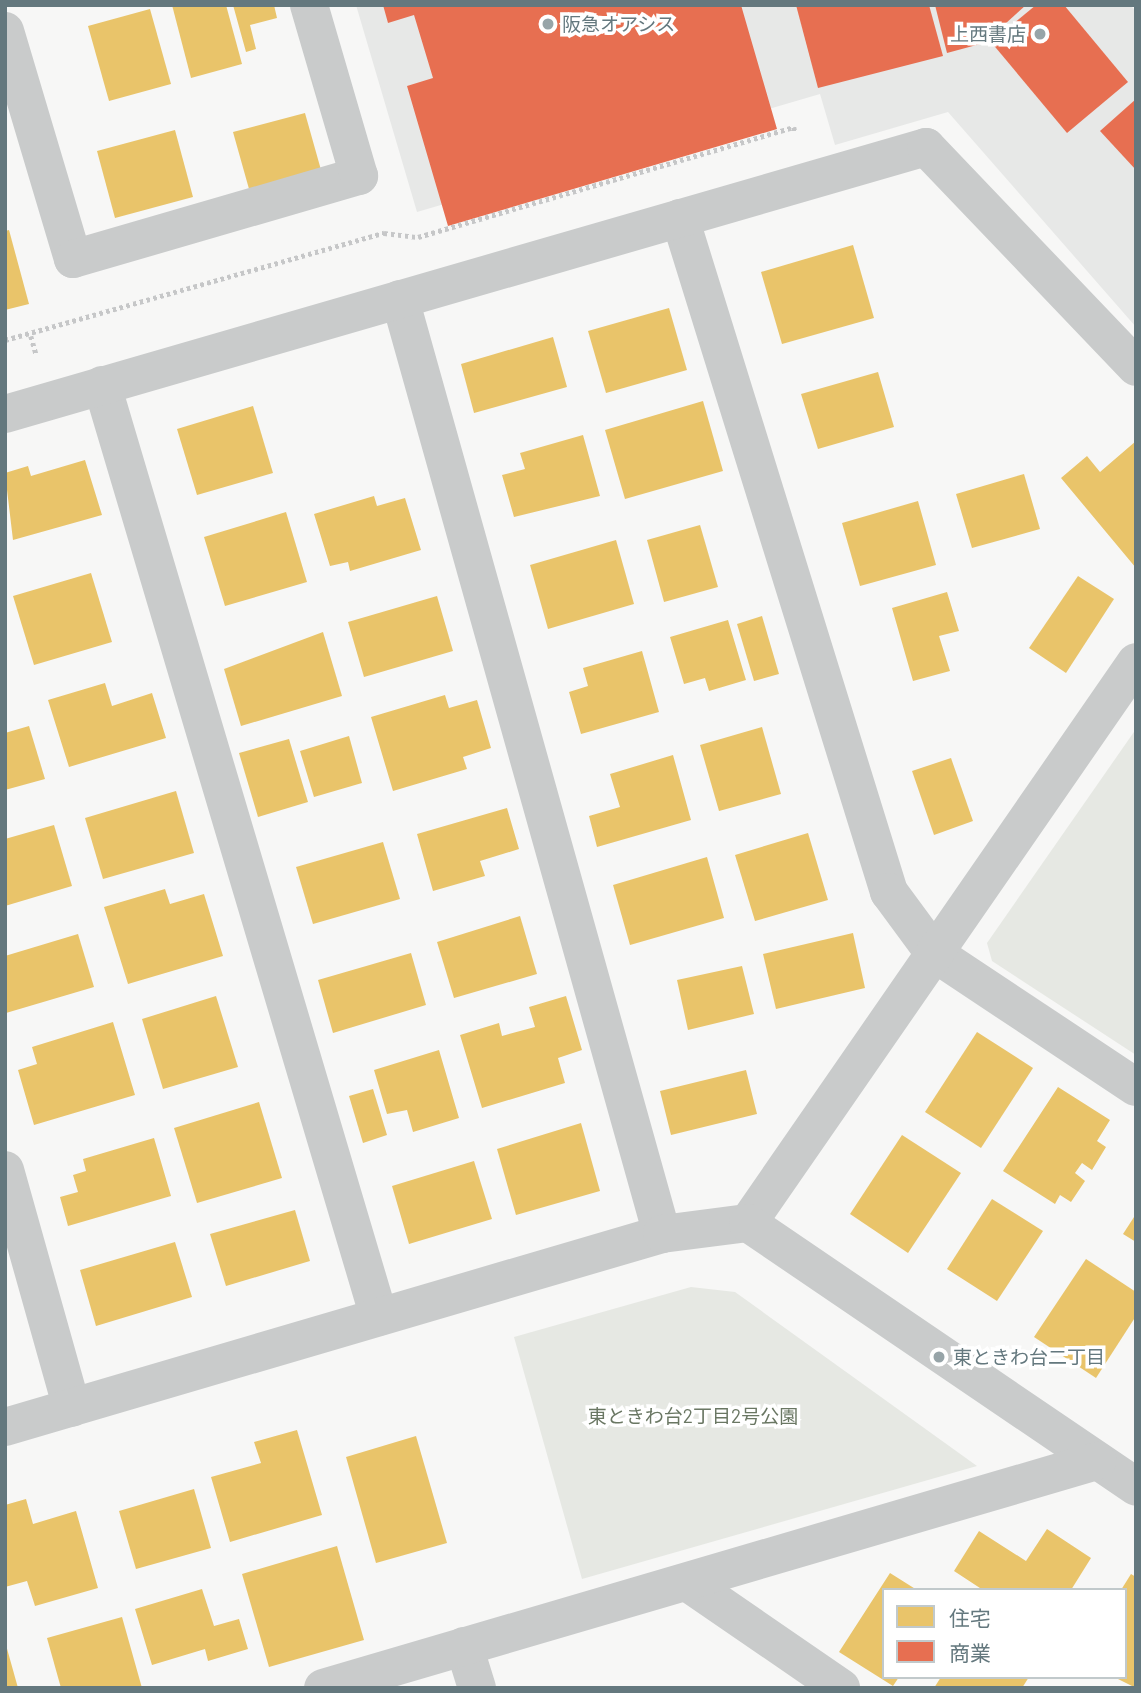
<!DOCTYPE html>
<meta charset="utf-8">
<style>
body{margin:0}
#map{position:relative;width:1141px;height:1693px;overflow:hidden;background:#f7f7f6;font-family:Barlow,"Noto Sans JP",sans-serif}
div>[style]{position:absolute}
[style*='--x']{left:calc(var(--x)*1px);top:calc(var(--y)*1px);width:calc(var(--w)*1px);rotate:calc(var(--a)*1deg)}
.built>*{inset:0;background:#e7e8e7}
.green>*{inset:0;background:#e6e8e3}
.homes>*{inset:0;background:#e9c46a}
.shops>*{inset:0;background:#e76f51}
.path>*{height:4.5px;margin-top:-2.25px;transform-origin:0;background:repeating-linear-gradient(90deg,#c6c7c8 0 3.5px,transparent 0 7px)}
.minor>*{height:38px;margin:-19px;padding:0 19px;transform-origin:19px;border-radius:19px;background:#c9cbcb}
.dots>*{width:19px;height:19px;translate:-50% -50%;box-sizing:border-box;border:4px solid #fff;border-radius:50%}
span{translate:-50% -50%;white-space:nowrap;text-align:center;line-height:1.15;-webkit-text-stroke:7px #fff;paint-order:stroke}
.poi-label{font-size:19px;color:#64787e}
.left{translate:0 -50%;text-align:left}
.right{translate:-100% -50%;text-align:right}
.park-label{font-size:19px;color:#6a7763}
.frame{position:absolute;inset:0;border:7px solid #64787e;pointer-events:none}
.legend{position:absolute;left:882px;top:1588px;width:245px;height:91px;box-sizing:border-box;background:#fff;border:2px solid #c1c9cb;margin:0;padding:9px 12px;list-style:none;font-size:21px;color:#64787e}
.legend li{display:flex;align-items:center;gap:14px;height:35px}
.legend b{width:35px;border:2px solid #c1c9cb}
</style>
<div id="map">
<div class="built">
<i style="clip-path:polygon(356px 5px,1130px 5px,1136px 11px,1136px 327px,948px 112px,835px 145px,820px 94px,417px 212px)"></i>
</div>
<div class="green">
<i style="clip-path:polygon(1136px 729px,1136px 1055px,992px 961px,987px 943px)"></i>
<i style="clip-path:polygon(691px 1287px,735px 1292px,977px 1466px,582px 1579px,514px 1337px)"></i>
</div>
<div class="homes">
<i style="clip-path:polygon(172px 5px,226px 5px,242px 64px,191px 78px)"></i>
<i style="clip-path:polygon(233px 5px,274px 5px,277px 18px,250px 25px,256px 49px,246px 52px)"></i>
<i style="clip-path:polygon(150px 9px,171px 84px,109px 101px,88px 26px)"></i>
<i style="clip-path:polygon(305px 113px,321px 170px,249px 189px,233px 132px)"></i>
<i style="clip-path:polygon(175px 130px,193px 197px,115px 218px,97px 151px)"></i>
<i style="clip-path:polygon(9px 230px,29px 304px,5px 310px,5px 231px)"></i>
<i style="clip-path:polygon(853px 245px,874px 318px,782px 344px,761px 272px)"></i>
<i style="clip-path:polygon(669px 308px,687px 370px,606px 393px,588px 331px)"></i>
<i style="clip-path:polygon(553px 337px,567px 387px,474px 413px,461px 364px)"></i>
<i style="clip-path:polygon(878px 372px,894px 427px,818px 449px,801px 394px)"></i>
<i style="clip-path:polygon(703px 401px,723px 471px,625px 499px,605px 430px)"></i>
<i style="clip-path:polygon(253px 406px,273px 473px,197px 495px,177px 429px)"></i>
<i style="clip-path:polygon(583px 435px,600px 496px,514px 517px,502px 475px,525px 469px,520px 453px)"></i>
<i style="clip-path:polygon(1136px 441px,1136px 568px,1061px 478px,1087px 456px,1100px 472px)"></i>
<i style="clip-path:polygon(85px 460px,102px 515px,13px 540px,5px 473px,28px 466px,31px 476px)"></i>
<i style="clip-path:polygon(1024px 474px,1040px 529px,972px 548px,956px 494px)"></i>
<i style="clip-path:polygon(374px 496px,377px 506px,405px 498px,421px 550px,350px 571px,348px 562px,330px 566px,314px 514px)"></i>
<i style="clip-path:polygon(918px 501px,936px 565px,860px 586px,842px 523px)"></i>
<i style="clip-path:polygon(286px 512px,307px 582px,225px 606px,204px 537px)"></i>
<i style="clip-path:polygon(700px 525px,718px 587px,664px 602px,647px 540px)"></i>
<i style="clip-path:polygon(616px 540px,634px 604px,548px 629px,530px 565px)"></i>
<i style="clip-path:polygon(91px 573px,112px 642px,34px 665px,13px 596px)"></i>
<i style="clip-path:polygon(1078px 576px,1114px 599px,1066px 673px,1029px 648px)"></i>
<i style="clip-path:polygon(947px 592px,959px 631px,939px 636px,950px 671px,913px 681px,892px 608px)"></i>
<i style="clip-path:polygon(437px 596px,453px 651px,364px 677px,348px 622px)"></i>
<i style="clip-path:polygon(762px 616px,779px 674px,754px 681px,737px 624px)"></i>
<i style="clip-path:polygon(728px 620px,746px 680px,709px 691px,705px 678px,684px 684px,670px 637px)"></i>
<i style="clip-path:polygon(323px 632px,342px 696px,241px 726px,224px 669px)"></i>
<i style="clip-path:polygon(642px 651px,659px 712px,581px 734px,569px 692px,588px 686px,583px 668px)"></i>
<i style="clip-path:polygon(105px 683px,112px 706px,152px 693px,166px 738px,69px 767px,48px 700px)"></i>
<i style="clip-path:polygon(445px 695px,449px 708px,477px 700px,491px 748px,463px 757px,467px 769px,393px 791px,371px 717px)"></i>
<i style="clip-path:polygon(29px 726px,45px 779px,5px 790px,5px 733px)"></i>
<i style="clip-path:polygon(762px 727px,781px 794px,719px 811px,700px 745px)"></i>
<i style="clip-path:polygon(349px 736px,362px 783px,314px 797px,300px 751px)"></i>
<i style="clip-path:polygon(289px 739px,308px 802px,258px 817px,239px 753px)"></i>
<i style="clip-path:polygon(673px 755px,691px 820px,597px 847px,589px 816px,620px 807px,610px 774px)"></i>
<i style="clip-path:polygon(951px 758px,973px 821px,934px 835px,912px 771px)"></i>
<i style="clip-path:polygon(176px 791px,194px 853px,103px 879px,85px 818px)"></i>
<i style="clip-path:polygon(507px 808px,519px 849px,480px 861px,485px 876px,433px 891px,417px 834px)"></i>
<i style="clip-path:polygon(54px 825px,72px 886px,5px 906px,5px 839px)"></i>
<i style="clip-path:polygon(808px 833px,828px 900px,755px 921px,735px 855px)"></i>
<i style="clip-path:polygon(383px 842px,400px 899px,313px 924px,296px 867px)"></i>
<i style="clip-path:polygon(707px 857px,724px 918px,630px 945px,613px 885px)"></i>
<i style="clip-path:polygon(165px 889px,170px 904px,204px 894px,223px 956px,128px 984px,104px 907px)"></i>
<i style="clip-path:polygon(520px 916px,537px 974px,454px 998px,437px 942px)"></i>
<i style="clip-path:polygon(853px 933px,865px 988px,776px 1009px,763px 954px)"></i>
<i style="clip-path:polygon(78px 934px,94px 987px,6px 1013px,5px 956px)"></i>
<i style="clip-path:polygon(411px 953px,426px 1005px,333px 1033px,318px 980px)"></i>
<i style="clip-path:polygon(742px 966px,754px 1014px,688px 1030px,677px 980px)"></i>
<i style="clip-path:polygon(216px 996px,238px 1067px,163px 1089px,142px 1019px)"></i>
<i style="clip-path:polygon(566px 996px,582px 1050px,558px 1058px,565px 1083px,482px 1108px,460px 1035px,499px 1023px,502px 1036px,535px 1027px,529px 1007px)"></i>
<i style="clip-path:polygon(113px 1022px,135px 1095px,34px 1125px,18px 1070px,37px 1064px,32px 1047px)"></i>
<i style="clip-path:polygon(977px 1032px,1033px 1068px,981px 1148px,925px 1112px)"></i>
<i style="clip-path:polygon(439px 1050px,459px 1118px,413px 1132px,407px 1110px,387px 1114px,374px 1070px)"></i>
<i style="clip-path:polygon(746px 1070px,757px 1114px,671px 1135px,660px 1091px)"></i>
<i style="clip-path:polygon(1058px 1087px,1110px 1120px,1097px 1141px,1106px 1147px,1092px 1170px,1082px 1163px,1075px 1173px,1085px 1181px,1071px 1202px,1060px 1195px,1055px 1204px,1003px 1171px)"></i>
<i style="clip-path:polygon(373px 1089px,387px 1135px,363px 1143px,349px 1096px)"></i>
<i style="clip-path:polygon(259px 1102px,282px 1178px,197px 1203px,174px 1128px)"></i>
<i style="clip-path:polygon(581px 1123px,600px 1191px,516px 1215px,497px 1149px)"></i>
<i style="clip-path:polygon(902px 1135px,961px 1173px,908px 1253px,850px 1214px)"></i>
<i style="clip-path:polygon(154px 1138px,171px 1196px,68px 1226px,60px 1197px,78px 1192px,73px 1175px,86px 1171px,83px 1159px)"></i>
<i style="clip-path:polygon(474px 1161px,492px 1219px,409px 1244px,392px 1186px)"></i>
<i style="clip-path:polygon(992px 1199px,1043px 1231px,997px 1301px,947px 1269px)"></i>
<i style="clip-path:polygon(295px 1210px,310px 1261px,226px 1286px,210px 1234px)"></i>
<i style="clip-path:polygon(1136px 1214px,1136px 1242px,1123px 1234px)"></i>
<i style="clip-path:polygon(175px 1242px,192px 1297px,96px 1326px,80px 1270px)"></i>
<i style="clip-path:polygon(1086px 1259px,1136px 1292px,1136px 1316px,1096px 1378px,1034px 1337px)"></i>
<i style="clip-path:polygon(297px 1430px,322px 1515px,230px 1542px,211px 1477px,261px 1463px,254px 1442px)"></i>
<i style="clip-path:polygon(416px 1436px,447px 1543px,376px 1563px,346px 1457px)"></i>
<i style="clip-path:polygon(194px 1489px,211px 1548px,136px 1569px,119px 1511px)"></i>
<i style="clip-path:polygon(26px 1499px,33px 1524px,76px 1511px,98px 1588px,35px 1606px,27px 1581px,5px 1587px,5px 1505px)"></i>
<i style="clip-path:polygon(1047px 1529px,1091px 1558px,1071px 1590px,983px 1590px,954px 1571px,979px 1531px,1026px 1561px)"></i>
<i style="clip-path:polygon(337px 1546px,364px 1640px,269px 1667px,242px 1574px)"></i>
<i style="clip-path:polygon(890px 1573px,917px 1590px,884px 1590px,884px 1677px,899px 1677px,893px 1686px,839px 1652px)"></i>
<i style="clip-path:polygon(1131px 1574px,1136px 1577px,1136px 1688px,1114px 1677px,1125px 1677px,1121px 1590px)"></i>
<i style="clip-path:polygon(202px 1589px,214px 1626px,239px 1619px,248px 1649px,208px 1661px,205px 1649px,152px 1665px,135px 1609px)"></i>
<i style="clip-path:polygon(122px 1617px,142px 1688px,61px 1688px,47px 1638px)"></i>
<i style="clip-path:polygon(5px 1645px,6px 1645px,18px 1688px,5px 1688px)"></i>
<i style="clip-path:polygon(941px 1677px,1029px 1677px,1022px 1688px,934px 1688px)"></i>
</div>
<div class="shops">
<i style="clip-path:polygon(383px 5px,741px 5px,777px 129px,448px 226px,407px 86px,433px 78px,414px 15px,388px 23px)"></i>
<i style="clip-path:polygon(796px 5px,929px 5px,943px 56px,818px 88px)"></i>
<i style="clip-path:polygon(935px 5px,1026px 5px,984px 43px,947px 53px)"></i>
<i style="clip-path:polygon(1036px 5px,1064px 5px,1128px 82px,1067px 133px,991px 42px)"></i>
<i style="clip-path:polygon(1136px 99px,1136px 170px,1100px 131px)"></i>
</div>
<div class="path">
<i style="--x:31;--y:336;--w:18;--a:74"></i>
<i style="--x:5;--y:340;--w:394;--a:-15.8"></i>
<i style="--x:384;--y:233;--w:34;--a:7"></i>
<i style="--x:418;--y:237;--w:392;--a:-16.3"></i>
<i style="--x:794;--y:127;--w:5;--a:79"></i>
</div>
<div class="minor">
<i style="--x:5;--y:31;--w:238;--a:73.4"></i>
<i style="--x:73;--y:259;--w:298;--a:-16.2"></i>
<i style="--x:359;--y:176;--w:178;--a:-106.3"></i>
<i style="--x:680;--y:218;--w:706;--a:72.77"></i>
<i style="--x:889;--y:892;--w:76;--a:53.6"></i>
<i style="--x:934;--y:953;--w:242;--a:33.6"></i>
<i style="--x:400;--y:299;--w:971;--a:74.35"></i>
<i style="--x:102;--y:385;--w:972;--a:73.45"></i>
<i style="--x:5;--y:414;--w:959;--a:-16.17"></i>
<i style="--x:926;--y:147;--w:304;--a:46.3"></i>
<i style="--x:5;--y:1170;--w:247;--a:74.3"></i>
<i style="--x:748;--y:1223;--w:682;--a:-55.33"></i>
<i style="--x:5;--y:1427;--w:685;--a:-16.37"></i>
<i style="--x:662;--y:1234;--w:87;--a:-7.3"></i>
<i style="--x:748;--y:1223;--w:469;--a:34.2"></i>
<i style="--x:687;--y:1582;--w:187;--a:34.5"></i>
<i style="--x:464;--y:1646;--w:44;--a:72.8"></i>
<i style="--x:323;--y:1688;--w:807;--a:-16.35"></i>
</div>
<div class="dots">
<i style="left:548px;top:24px;background:#97a4a8"></i>
<i style="left:1040px;top:34px;background:#97a4a8"></i>
<i style="left:939px;top:1357px;background:#97a4a8"></i>
</div>
<div class="poi-label">
<span class="left" style="left:562px;top:24px">阪急オアシス</span>
<span class="right" style="left:1026px;top:34px">上西書店</span>
<span class="left" style="left:953px;top:1357px">東ときわ台二丁目</span>
</div>
<div class="park-label">
<span style="left:693px;top:1416px">東ときわ台2丁目2号公園</span>
</div>
<div class="frame"></div>
<ul class="legend">
<li><b style="height:19px;background:#e9c46a"></b>住宅</li>
<li><b style="height:19px;background:#e76f51"></b>商業</li>
</ul>
</div>
